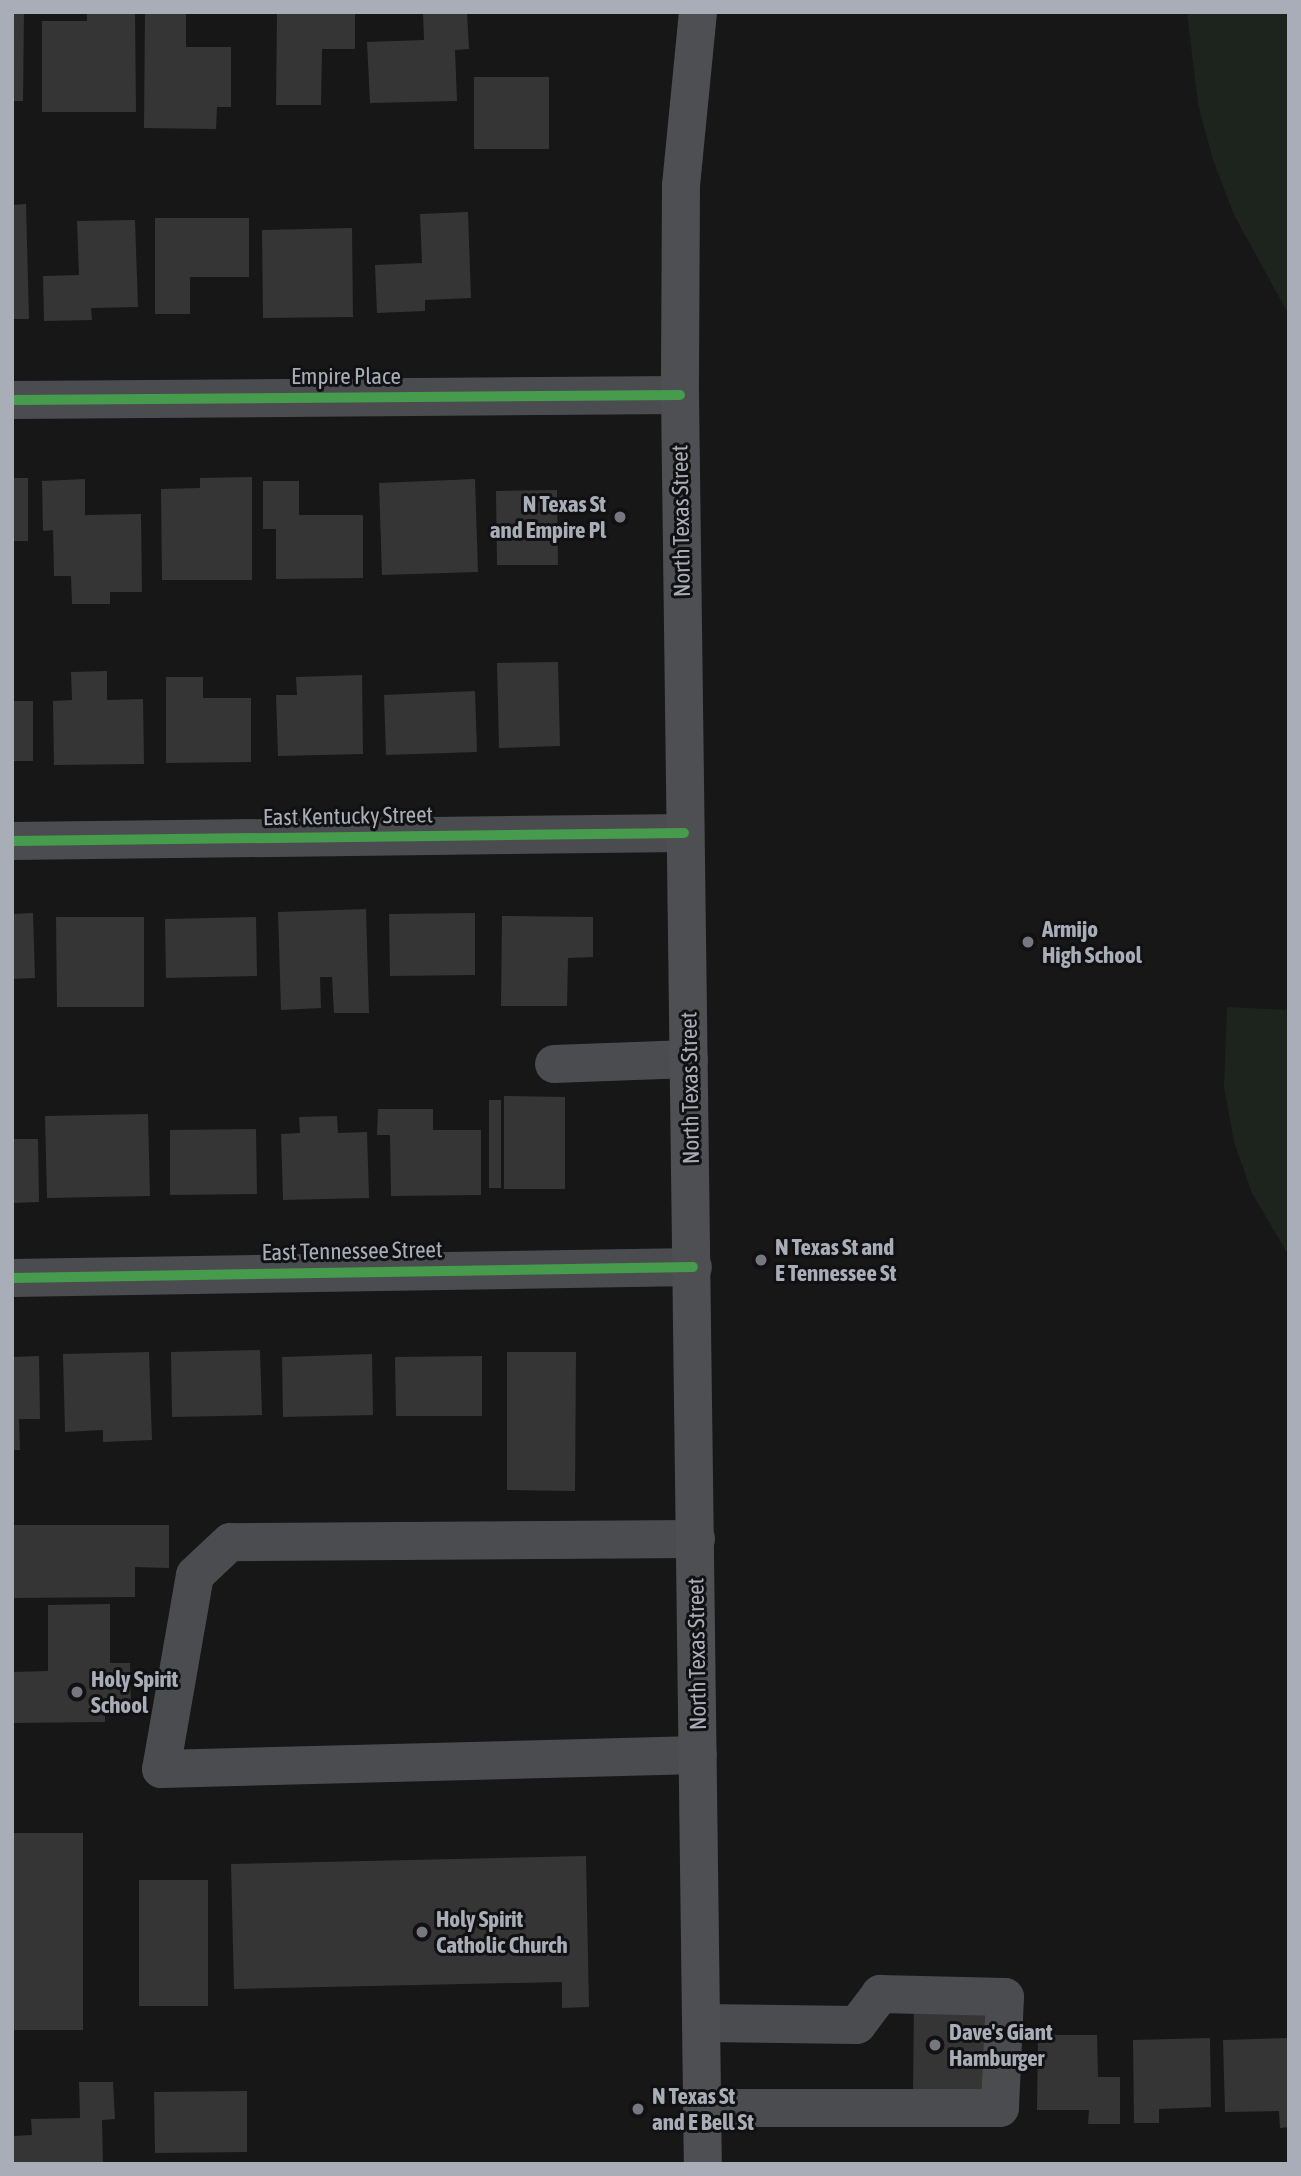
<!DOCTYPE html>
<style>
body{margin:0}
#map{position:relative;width:1301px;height:2176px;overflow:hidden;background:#171717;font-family:"Asap Condensed",sans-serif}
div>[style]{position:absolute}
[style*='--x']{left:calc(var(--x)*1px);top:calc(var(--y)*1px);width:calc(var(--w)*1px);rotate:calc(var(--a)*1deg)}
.green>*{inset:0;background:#1d241e}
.building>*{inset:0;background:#353536}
.minor>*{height:38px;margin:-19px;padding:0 19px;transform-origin:19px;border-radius:19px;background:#4b4c50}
.major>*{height:38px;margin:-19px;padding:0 19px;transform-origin:19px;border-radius:19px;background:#4d4f52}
.cycleway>*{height:10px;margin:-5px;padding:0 5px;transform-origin:5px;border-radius:5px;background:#469c4c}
.dots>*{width:19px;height:19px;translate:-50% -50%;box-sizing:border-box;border:4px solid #111113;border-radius:50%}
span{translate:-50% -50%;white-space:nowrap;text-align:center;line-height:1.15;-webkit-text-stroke:6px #111113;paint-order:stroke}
.street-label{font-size:23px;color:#a8adb8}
.poi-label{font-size:23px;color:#a8adb8;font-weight:700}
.right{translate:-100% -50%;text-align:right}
.left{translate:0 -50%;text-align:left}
.frame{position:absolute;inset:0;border:14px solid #a8adb8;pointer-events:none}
</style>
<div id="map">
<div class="green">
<i style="clip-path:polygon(1187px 12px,1289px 12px,1289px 315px,1234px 215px,1213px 160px,1198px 104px)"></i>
<i style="clip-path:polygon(1227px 1007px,1289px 1010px,1289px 1256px,1252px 1193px,1234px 1142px,1224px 1087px)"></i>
</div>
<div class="building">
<i style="clip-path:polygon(12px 12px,24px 12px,23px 101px,12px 101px)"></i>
<i style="clip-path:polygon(87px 12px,135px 12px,136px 112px,42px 112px,42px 21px,87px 21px)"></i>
<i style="clip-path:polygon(277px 12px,355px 12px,355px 49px,322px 49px,321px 105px,276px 105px)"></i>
<i style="clip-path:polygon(423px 12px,467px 12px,469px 49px,455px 50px,457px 101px,370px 103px,367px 42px,424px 40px)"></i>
<i style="clip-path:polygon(145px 13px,186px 13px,186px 47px,231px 47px,231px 107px,217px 107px,216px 129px,144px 128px)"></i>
<i style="clip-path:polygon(474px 77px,549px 77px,549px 149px,474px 149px)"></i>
<i style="clip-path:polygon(26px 204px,29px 319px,12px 319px,12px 205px)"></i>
<i style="clip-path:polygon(468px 212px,471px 298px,425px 300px,425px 311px,377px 313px,375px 265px,422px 263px,420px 214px)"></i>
<i style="clip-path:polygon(155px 218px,249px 218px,249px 277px,190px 277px,190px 314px,155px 314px)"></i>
<i style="clip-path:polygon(135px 220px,138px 307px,91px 308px,92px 320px,44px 321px,43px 276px,79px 275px,77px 221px)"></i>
<i style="clip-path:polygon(352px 228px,353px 317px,263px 318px,262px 230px)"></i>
<i style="clip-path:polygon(252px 477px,252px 580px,162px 580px,161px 489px,200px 488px,200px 478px)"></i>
<i style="clip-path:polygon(12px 478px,28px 478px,28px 541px,12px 541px)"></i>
<i style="clip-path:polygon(85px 479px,85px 515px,141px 514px,142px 592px,110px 592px,110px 604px,72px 604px,71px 576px,54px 576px,53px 530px,43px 531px,42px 481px)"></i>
<i style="clip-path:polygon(475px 479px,478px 572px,382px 575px,379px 483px)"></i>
<i style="clip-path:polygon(263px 481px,299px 481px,299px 515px,363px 515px,363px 578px,276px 579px,276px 529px,263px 529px)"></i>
<i style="clip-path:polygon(557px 490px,558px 565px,497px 565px,496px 491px)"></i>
<i style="clip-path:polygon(558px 662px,560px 746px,499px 748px,497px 663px)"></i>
<i style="clip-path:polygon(107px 671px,107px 700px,143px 699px,144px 764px,54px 765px,53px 701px,72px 700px,71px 672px)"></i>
<i style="clip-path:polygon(362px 675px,363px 754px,278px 756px,276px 695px,297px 695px,296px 677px)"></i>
<i style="clip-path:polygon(166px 677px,203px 677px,203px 698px,251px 698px,251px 762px,166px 763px)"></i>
<i style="clip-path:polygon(475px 691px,477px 752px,386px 755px,384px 695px)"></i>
<i style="clip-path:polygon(12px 701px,33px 701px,33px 761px,12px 761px)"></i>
<i style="clip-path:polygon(366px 909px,369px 1013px,334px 1013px,332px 977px,320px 977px,321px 1008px,281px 1010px,278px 912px)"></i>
<i style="clip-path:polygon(33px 913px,35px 978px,12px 979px,12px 914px)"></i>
<i style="clip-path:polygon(475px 913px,475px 975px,390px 976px,389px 914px)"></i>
<i style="clip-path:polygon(502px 916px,593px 917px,593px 957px,568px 958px,567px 1006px,501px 1006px)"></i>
<i style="clip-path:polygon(56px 917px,144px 917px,144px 1007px,57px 1007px)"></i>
<i style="clip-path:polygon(256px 917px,257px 976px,166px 978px,165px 919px)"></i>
<i style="clip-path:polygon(504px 1096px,565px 1097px,565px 1189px,504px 1189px)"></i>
<i style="clip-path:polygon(489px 1100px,501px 1100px,501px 1188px,489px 1188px)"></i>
<i style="clip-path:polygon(378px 1109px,433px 1109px,433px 1130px,481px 1130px,481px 1195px,391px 1196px,390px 1135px,377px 1135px)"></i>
<i style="clip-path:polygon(148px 1114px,150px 1196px,47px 1198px,45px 1116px)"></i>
<i style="clip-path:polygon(337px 1116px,338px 1133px,367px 1132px,369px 1198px,283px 1200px,281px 1134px,300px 1133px,299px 1117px)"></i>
<i style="clip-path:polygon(256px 1129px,257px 1194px,170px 1195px,170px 1130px)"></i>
<i style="clip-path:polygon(12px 1139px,38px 1139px,39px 1202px,12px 1203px)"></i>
<i style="clip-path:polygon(260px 1350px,262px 1415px,172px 1417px,171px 1352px)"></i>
<i style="clip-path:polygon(149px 1352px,152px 1440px,103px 1442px,103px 1430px,65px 1432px,63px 1354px)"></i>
<i style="clip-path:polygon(507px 1352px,576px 1352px,575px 1491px,507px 1490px)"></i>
<i style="clip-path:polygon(372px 1354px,373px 1415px,283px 1417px,282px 1357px)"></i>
<i style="clip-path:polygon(39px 1356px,40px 1419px,19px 1419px,20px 1450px,12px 1450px,12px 1357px)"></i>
<i style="clip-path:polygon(482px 1356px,482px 1416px,396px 1416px,395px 1357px)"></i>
<i style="clip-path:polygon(12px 1525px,169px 1525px,169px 1568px,135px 1567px,135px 1597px,12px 1598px)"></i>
<i style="clip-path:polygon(110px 1604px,110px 1663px,130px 1663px,131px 1710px,105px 1710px,105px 1722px,12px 1723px,12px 1672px,48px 1671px,48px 1605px)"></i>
<i style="clip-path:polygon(12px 1833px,83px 1833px,83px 2030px,12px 2030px)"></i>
<i style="clip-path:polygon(586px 1856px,589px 2007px,562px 2008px,562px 1982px,234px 1989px,231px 1864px)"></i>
<i style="clip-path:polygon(139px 1880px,208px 1880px,208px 2006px,139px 2006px)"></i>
<i style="clip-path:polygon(914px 2002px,993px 2004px,990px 2094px,913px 2093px)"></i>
<i style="clip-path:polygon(1038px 2035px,1097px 2035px,1098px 2077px,1120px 2077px,1120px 2124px,1088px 2124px,1089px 2110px,1037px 2110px)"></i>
<i style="clip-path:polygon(1210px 2038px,1211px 2107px,1159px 2109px,1159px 2123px,1134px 2123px,1133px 2040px)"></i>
<i style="clip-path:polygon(1289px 2038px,1289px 2127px,1280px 2128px,1279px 2111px,1225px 2112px,1223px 2040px)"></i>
<i style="clip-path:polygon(79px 2082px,113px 2082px,115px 2119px,102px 2120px,103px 2164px,12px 2164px,12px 2136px,32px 2135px,31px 2119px,80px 2118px)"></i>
<i style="clip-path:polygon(247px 2091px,247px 2152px,155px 2153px,154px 2092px)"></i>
</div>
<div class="minor">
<i style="--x:12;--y:400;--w:668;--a:-0.43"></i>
<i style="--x:12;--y:841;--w:672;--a:-0.68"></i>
<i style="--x:554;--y:1064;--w:135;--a:-2.1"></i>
<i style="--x:12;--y:1278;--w:681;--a:-0.93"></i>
<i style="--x:696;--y:1539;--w:466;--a:179.6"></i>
<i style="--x:230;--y:1542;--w:48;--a:136.7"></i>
<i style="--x:195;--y:1575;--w:197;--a:99.9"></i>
<i style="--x:161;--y:1769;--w:537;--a:-1.49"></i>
<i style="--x:701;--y:2023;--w:156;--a:0.7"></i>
<i style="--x:857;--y:2025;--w:39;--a:-53"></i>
<i style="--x:880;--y:1994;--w:125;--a:1.4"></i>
<i style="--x:1005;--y:1997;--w:111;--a:92.6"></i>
<i style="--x:1000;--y:2108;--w:298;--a:180"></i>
</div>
<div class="major">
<i style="--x:698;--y:12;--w:174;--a:95.6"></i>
<i style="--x:681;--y:185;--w:210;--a:90.3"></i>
<i style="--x:680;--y:395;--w:1769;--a:89.26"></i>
</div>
<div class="cycleway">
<i style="--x:12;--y:400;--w:668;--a:-0.43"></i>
<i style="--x:12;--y:841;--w:672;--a:-0.68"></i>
<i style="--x:12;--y:1278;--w:681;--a:-0.93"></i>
</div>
<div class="dots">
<i style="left:620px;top:517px;background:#757880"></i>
<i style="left:1028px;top:942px;background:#757880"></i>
<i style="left:761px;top:1260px;background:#757880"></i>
<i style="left:77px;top:1692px;background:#757880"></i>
<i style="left:422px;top:1932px;background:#757880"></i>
<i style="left:935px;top:2045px;background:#757880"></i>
<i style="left:638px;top:2109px;background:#757880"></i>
</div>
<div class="street-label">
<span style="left:346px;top:376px">Empire Place</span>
<span style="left:681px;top:521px;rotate:-91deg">North Texas Street</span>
<span style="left:348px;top:816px;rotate:-1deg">East Kentucky Street</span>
<span style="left:690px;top:1088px;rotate:-91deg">North Texas Street</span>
<span style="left:352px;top:1251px;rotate:-1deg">East Tennessee Street</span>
<span style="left:697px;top:1654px;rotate:-91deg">North Texas Street</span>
</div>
<div class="poi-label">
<span class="right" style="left:606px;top:517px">N Texas St<br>and Empire Pl</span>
<span class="left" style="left:1042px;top:942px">Armijo<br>High School</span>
<span class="left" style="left:775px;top:1260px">N Texas St and<br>E Tennessee St</span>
<span class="left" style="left:91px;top:1692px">Holy Spirit<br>School</span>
<span class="left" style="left:436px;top:1932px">Holy Spirit<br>Catholic Church</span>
<span class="left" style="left:949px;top:2045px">Dave's Giant<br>Hamburger</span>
<span class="left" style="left:652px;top:2109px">N Texas St<br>and E Bell St</span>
</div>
<div class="frame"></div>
</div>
